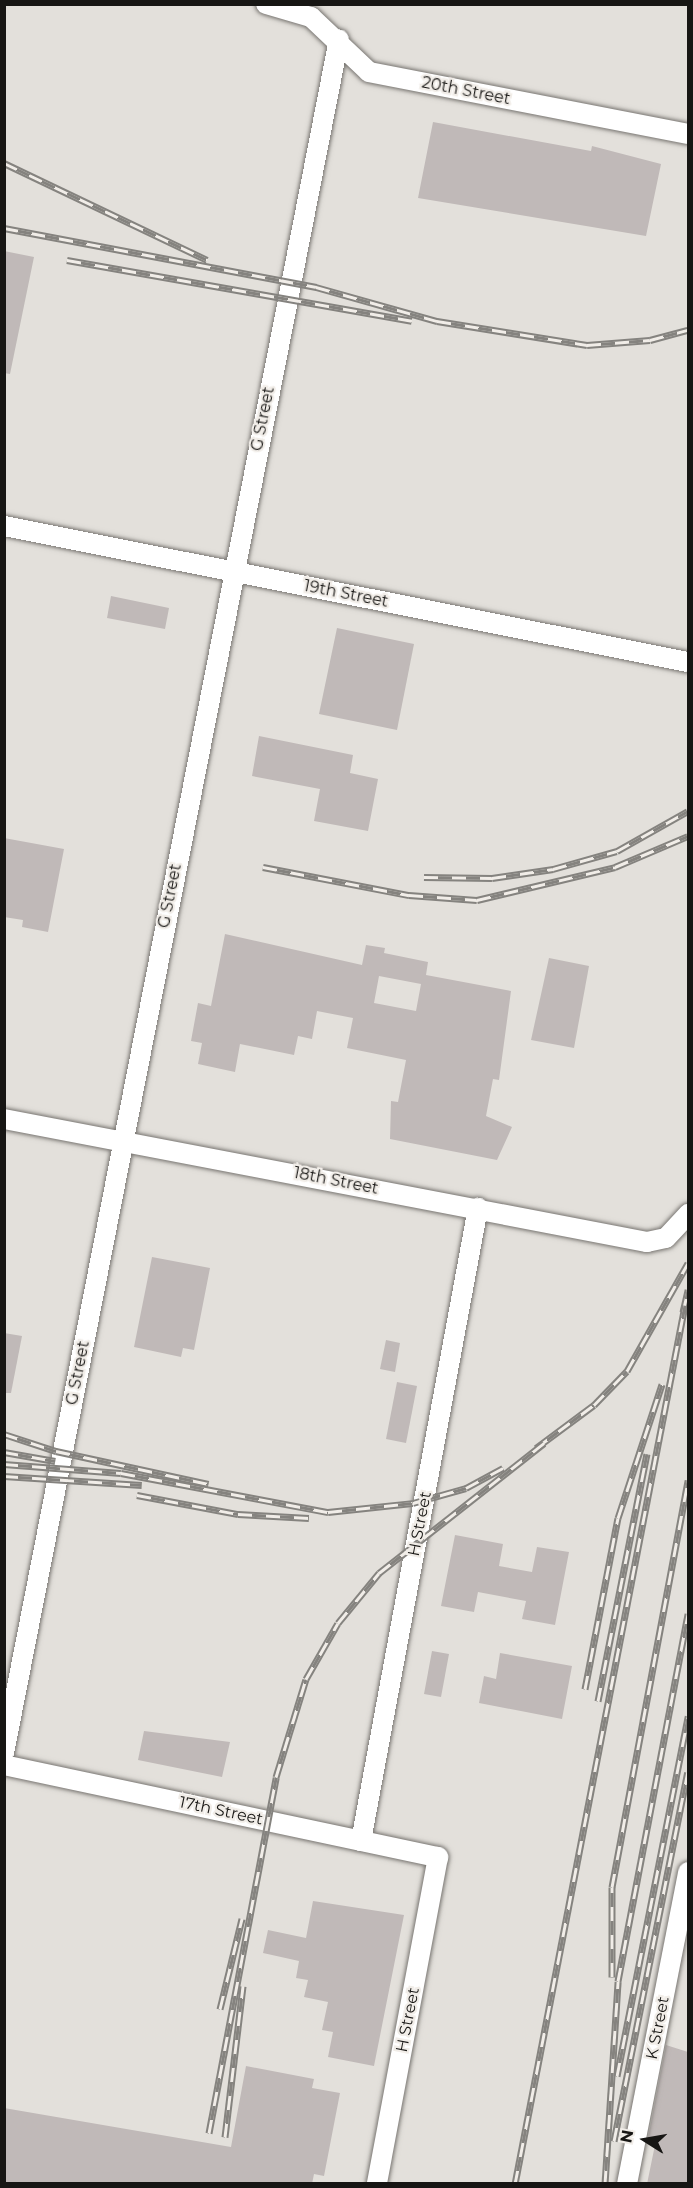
<!DOCTYPE html>
<style>
body{margin:0}
#map{position:relative;width:693px;height:2188px;overflow:hidden;background:#e3e0db;font-family:Montserrat,sans-serif}
div>[style]{position:absolute}
[style*='--x']{left:calc(var(--x)*1px);top:calc(var(--y)*1px);width:calc(var(--w)*1px);rotate:calc(var(--a)*1deg)}
.building>*{inset:0;background:#c0b9b8}
.roads{filter:drop-shadow(0 0 2px #787571) drop-shadow(0 0 2px #787571)}
.minor>*{height:20px;margin:-10px;padding:0 10px;transform-origin:10px;border-radius:10px;background:#fff}
.rail>*{height:7px;margin-top:-3.5px;transform-origin:0;background:repeating-linear-gradient(90deg,#f1ede8 0 14px,#85837f 0 28px);box-sizing:border-box;border-block:2px solid #85837f}
span{translate:-50% -50%;white-space:nowrap;text-align:center;line-height:1.15;-webkit-text-stroke:4.5px #f1ede8;paint-order:stroke}
.street-label{font-size:16px;color:#171614}
.frame{position:absolute;inset:0;border:6px solid #171614;pointer-events:none}
.north{position:absolute;left:615px;top:2110px;width:60px;height:60px;-webkit-text-stroke:4px #f1ede8;paint-order:stroke;rotate:281deg;font-size:16px;font-weight:700;line-height:24px;text-align:center;color:#171614}
.north::after{content:'';display:block;margin:auto;width:21px;height:27px;background:#171614;clip-path:polygon(50% 0,100% 100%,50% 72%,0 100%)}
</style>
<div id="map">
<div class="building">
<i style="clip-path:polygon(433px 122px,591px 151px,592px 146px,661px 164px,646px 236px,418px 198px)"></i>
<i style="clip-path:polygon(4px 251px,34px 257px,10px 374px,4px 373px)"></i>
<i style="clip-path:polygon(111px 596px,169px 608px,165px 629px,107px 618px)"></i>
<i style="clip-path:polygon(337px 628px,414px 644px,397px 730px,319px 714px)"></i>
<i style="clip-path:polygon(259px 736px,353px 755px,350px 773px,378px 779px,368px 831px,314px 821px,320px 789px,252px 776px)"></i>
<i style="clip-path:polygon(4px 838px,64px 849px,48px 932px,22px 927px,23px 920px,4px 917px)"></i>
<i style="clip-path:polygon(evenodd,225px 934px,362px 965px,366px 945px,385px 948px,384px 953px,428px 962px,426px 975px,511px 991px,499px 1080px,493px 1079px,486px 1116px,512px 1127px,497px 1160px,390px 1139px,391px 1101px,398px 1102px,406px 1060px,347px 1048px,353px 1018px,317px 1011px,312px 1039px,298px 1036px,294px 1055px,240px 1044px,235px 1072px,198px 1064px,202px 1043px,191px 1041px,198px 1003px,211px 1006px,225px 934px,379px 976px,421px 984px,416px 1011px,374px 1003px,379px 976px)"></i>
<i style="clip-path:polygon(549px 958px,589px 966px,574px 1048px,531px 1040px)"></i>
<i style="clip-path:polygon(152px 1257px,210px 1268px,194px 1350px,183px 1348px,181px 1357px,134px 1347px)"></i>
<i style="clip-path:polygon(4px 1333px,22px 1336px,11px 1393px,4px 1393px)"></i>
<i style="clip-path:polygon(386px 1340px,400px 1343px,395px 1372px,380px 1369px)"></i>
<i style="clip-path:polygon(397px 1382px,417px 1386px,406px 1443px,386px 1439px)"></i>
<i style="clip-path:polygon(455px 1535px,503px 1544px,499px 1566px,532px 1572px,537px 1547px,569px 1552px,555px 1625px,522px 1619px,526px 1601px,478px 1592px,474px 1612px,441px 1606px)"></i>
<i style="clip-path:polygon(432px 1651px,449px 1654px,441px 1697px,424px 1694px)"></i>
<i style="clip-path:polygon(500px 1653px,572px 1666px,562px 1719px,479px 1703px,484px 1676px,496px 1679px)"></i>
<i style="clip-path:polygon(144px 1731px,230px 1742px,222px 1777px,138px 1760px)"></i>
<i style="clip-path:polygon(313px 1901px,404px 1915px,374px 2066px,328px 2057px,333px 2032px,322px 2030px,328px 2002px,304px 1997px,308px 1980px,296px 1978px,299px 1961px,263px 1953px,268px 1930px,306px 1938px)"></i>
<i style="clip-path:polygon(666px 2045px,688px 2052px,688px 2184px,647px 2184px,656px 2140px,648px 2138px)"></i>
<i style="clip-path:polygon(246px 2066px,314px 2079px,312px 2088px,340px 2093px,324px 2176px,314px 2174px,312px 2184px,4px 2184px,4px 2108px,231px 2147px)"></i>
</div>
<div class="roads">
<div class="minor">
<i style="--x:266;--y:4;--w:47;--a:16.1"></i>
<i style="--x:311;--y:17;--w:80;--a:43.5"></i>
<i style="--x:369;--y:72;--w:325;--a:11"></i>
<i style="--x:4;--y:526;--w:697;--a:11.25"></i>
<i style="--x:4;--y:1119;--w:655;--a:10.83"></i>
<i style="--x:647;--y:1242;--w:19;--a:-12"></i>
<i style="--x:666;--y:1238;--w:33;--a:-47"></i>
<i style="--x:4;--y:1753;--w:1746;--a:-78.94"></i>
<i style="--x:4;--y:1765;--w:444;--a:12"></i>
<i style="--x:438;--y:1857;--w:333;--a:100.6"></i>
<i style="--x:361;--y:1841;--w:644;--a:-79.53"></i>
<i style="--x:627;--y:2184;--w:318;--a:-78.9"></i>
</div>
</div>
<div class="rail">
<i style="--x:4;--y:163;--w:225;--a:25.5"></i>
<i style="--x:4;--y:228;--w:318;--a:10.7"></i>
<i style="--x:316;--y:287;--w:126;--a:15.7"></i>
<i style="--x:437;--y:321;--w:152;--a:9.1"></i>
<i style="--x:587;--y:345;--w:63;--a:-4.5"></i>
<i style="--x:650;--y:340;--w:39;--a:-15"></i>
<i style="--x:67;--y:260;--w:350;--a:10"></i>
<i style="--x:263;--y:867;--w:149;--a:10.9"></i>
<i style="--x:409;--y:895;--w:68;--a:4.2"></i>
<i style="--x:477;--y:900;--w:142;--a:-13.4"></i>
<i style="--x:615;--y:867;--w:79;--a:-23"></i>
<i style="--x:424;--y:877;--w:68;--a:0.8"></i>
<i style="--x:492;--y:878;--w:62;--a:-8.4"></i>
<i style="--x:553;--y:869;--w:66;--a:-15.7"></i>
<i style="--x:617;--y:851;--w:81;--a:-29.4"></i>
<i style="--x:683;--y:1312;--w:23;--a:-77"></i>
<i style="--x:4;--y:1434;--w:55;--a:18.1"></i>
<i style="--x:56;--y:1451;--w:156;--a:12.2"></i>
<i style="--x:536;--y:1448;--w:72;--a:-36.6"></i>
<i style="--x:594;--y:1405;--w:47;--a:-45.9"></i>
<i style="--x:627;--y:1371;--w:124;--a:-60.5"></i>
<i style="--x:4;--y:1452;--w:52;--a:10"></i>
<i style="--x:4;--y:1464;--w:117;--a:4.4"></i>
<i style="--x:121;--y:1473;--w:211;--a:10.7"></i>
<i style="--x:328;--y:1512;--w:85;--a:-6"></i>
<i style="--x:413;--y:1503;--w:55;--a:-15.8"></i>
<i style="--x:466;--y:1488;--w:42;--a:-28.4"></i>
<i style="--x:4;--y:1476;--w:138;--a:3.7"></i>
<i style="--x:137;--y:1495;--w:103;--a:10.7"></i>
<i style="--x:238;--y:1514;--w:71;--a:3.2"></i>
<i style="--x:585;--y:1689;--w:174;--a:-79.1"></i>
<i style="--x:618;--y:1518;--w:141;--a:-71.8"></i>
<i style="--x:598;--y:1701;--w:252;--a:-78.8"></i>
<i style="--x:612;--y:1977;--w:90;--a:-90"></i>
<i style="--x:612;--y:1887;--w:414;--a:-79.4"></i>
<i style="--x:220;--y:2009;--w:93;--a:-76.3"></i>
<i style="--x:617;--y:2076;--w:367;--a:-78.8"></i>
<i style="--x:209;--y:2133;--w:362;--a:-79.3"></i>
<i style="--x:276;--y:1777;--w:102;--a:-73"></i>
<i style="--x:306;--y:1679;--w:64;--a:-60.3"></i>
<i style="--x:338;--y:1623;--w:65;--a:-50.6"></i>
<i style="--x:379;--y:1573;--w:210;--a:-38.2"></i>
<i style="--x:225;--y:2137;--w:152;--a:-83.2"></i>
<i style="--x:614;--y:2141;--w:376;--a:-78.7"></i>
<i style="--x:515;--y:2184;--w:895;--a:-79.05"></i>
<i style="--x:605;--y:2184;--w:203;--a:-86.3"></i>
<i style="--x:618;--y:1981;--w:374;--a:-79.2"></i>
</div>
<div class="street-label">
<span style="left:466px;top:91px;rotate:11deg">20th Street</span>
<span style="left:263px;top:419px;rotate:-79deg">G Street</span>
<span style="left:346px;top:594px;rotate:11deg">19th Street</span>
<span style="left:170px;top:896px;rotate:-79deg">G Street</span>
<span style="left:336px;top:1181px;rotate:11deg">18th Street</span>
<span style="left:78px;top:1373px;rotate:-79deg">G Street</span>
<span style="left:420px;top:1524px;rotate:-79deg">H Street</span>
<span style="left:221px;top:1811px;rotate:12deg">17th Street</span>
<span style="left:408px;top:2020px;rotate:-79deg">H Street</span>
<span style="left:658px;top:2028px;rotate:-79deg">K Street</span>
</div>
<div class="frame"></div>
<div class="north">N</div>
</div>
